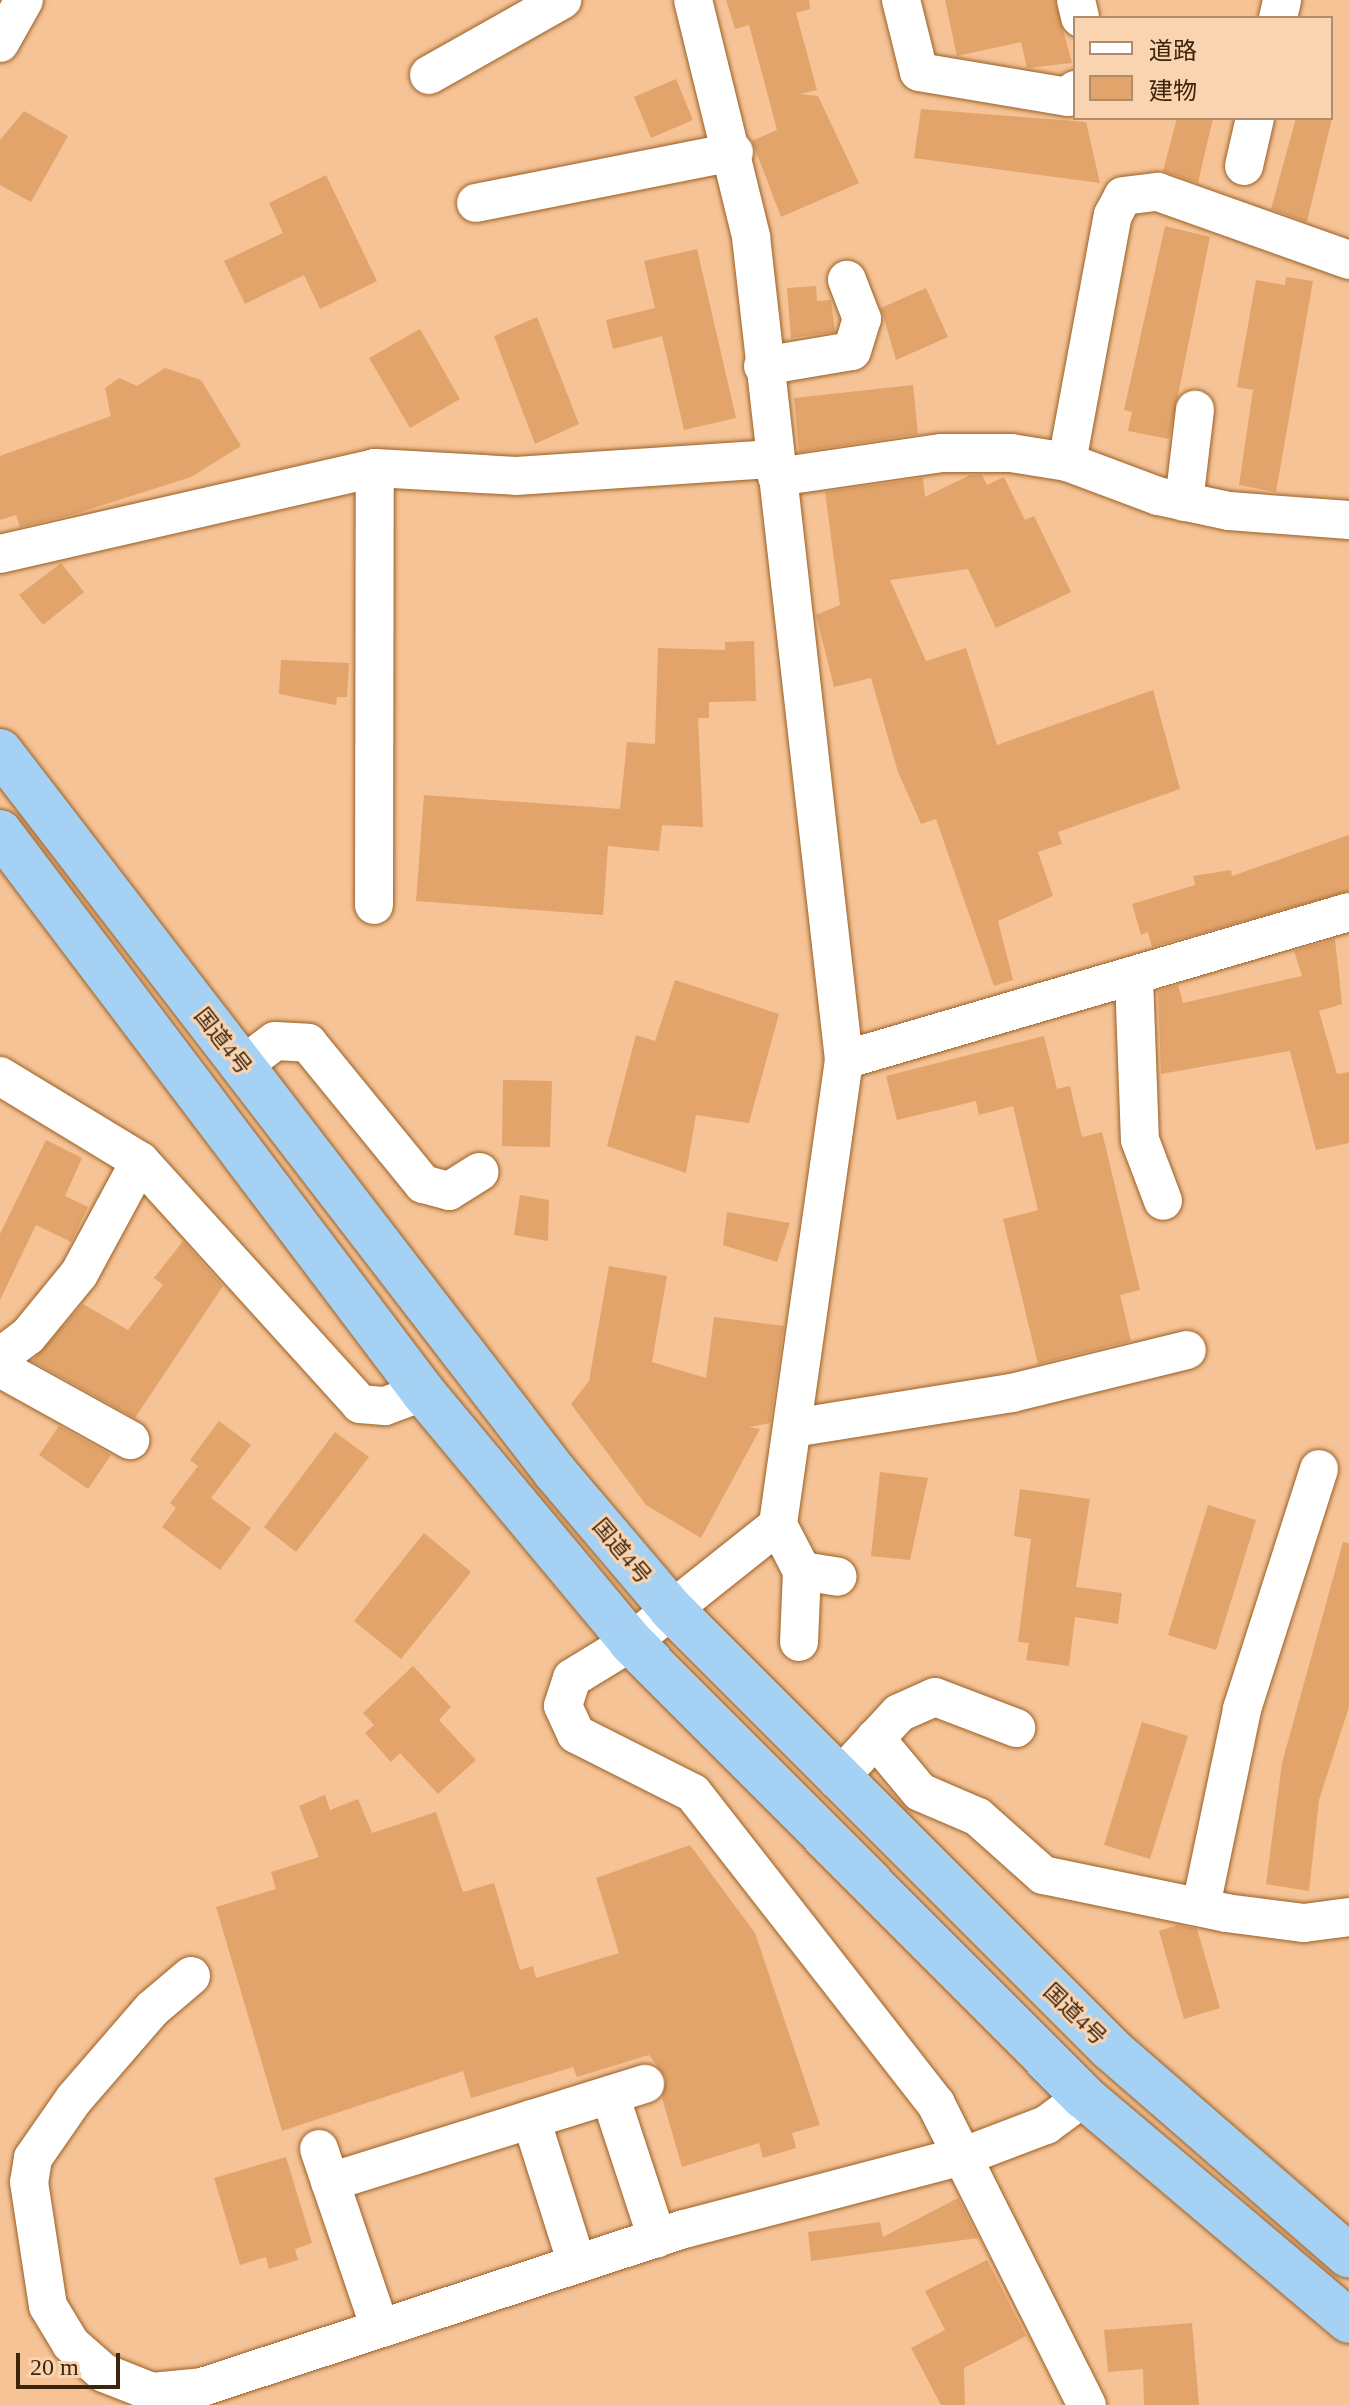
<!DOCTYPE html>
<meta charset="utf-8">
<style>
body{margin:0}
#map{position:relative;width:1349px;height:2405px;overflow:hidden;background:#f6c396;font-family:"Times New Roman","Noto Sans JP",serif}
div>[style]{position:absolute}
[style*='--x']{left:calc(var(--x)*1px);top:calc(var(--y)*1px);width:calc(var(--w)*1px);rotate:calc(var(--a)*1deg)}
.building>*{inset:0;background:#e2a46b}
.roads{filter:drop-shadow(0 0 2px #9a6025) drop-shadow(0 0 2px #9a6025)}
.minor>*{height:38px;margin:-19px;padding:0 19px;transform-origin:19px;border-radius:19px;background:#fff}
.highway>*{height:44px;margin:-22px;padding:0 22px;transform-origin:22px;border-radius:22px;background:#a4d1f4}
span{translate:-50% -50%;white-space:nowrap;text-align:center;line-height:1.15;-webkit-text-stroke:6px #fad3b1;paint-order:stroke}
.street-label{font-size:22px;color:#3d250c}
.legend{position:absolute;left:1073px;top:16px;width:260px;height:104px;box-sizing:border-box;background:#fad3b1;border:2px solid #ae8d6f;margin:0;padding:10px 14px;list-style:none;font-size:24px;color:#3d250c}
.legend li{display:flex;align-items:center;gap:16px;height:40px}
.legend b{width:40px;border:2px solid #ae8d6f}
.scale{position:absolute;left:16px;top:2353px;width:104px;height:36px;box-sizing:border-box;border:4px solid #3d250c;border-top:0;padding-left:10px;font-size:24px;line-height:28px;white-space:nowrap;color:#3d250c;-webkit-text-stroke:6px #fad3b1;paint-order:stroke}
</style>
<div id="map">
<div class="building">
<i style="clip-path:polygon(726px 0,809px 0,810px 9px,796px 13px,817px 90px,800px 94px,818px 96px,859px 183px,781px 217px,752px 141px,777px 130px,749px 25px,735px 29px)"></i>
<i style="clip-path:polygon(945px 0,1055px 0,1072px 63px,1027px 68px,1021px 42px,957px 56px)"></i>
<i style="clip-path:polygon(676px 79px,693px 120px,651px 138px,634px 97px)"></i>
<i style="clip-path:polygon(921px 109px,1086px 122px,1100px 183px,914px 158px)"></i>
<i style="clip-path:polygon(24px 111px,68px 136px,31px 202px,0 185px,0 140px)"></i>
<i style="clip-path:polygon(1177px 118px,1213px 118px,1198px 183px,1163px 171px)"></i>
<i style="clip-path:polygon(1296px 118px,1332px 118px,1307px 222px,1271px 209px)"></i>
<i style="clip-path:polygon(326px 175px,377px 281px,320px 309px,304px 275px,245px 304px,224px 261px,283px 233px,269px 203px)"></i>
<i style="clip-path:polygon(1165px 226px,1210px 237px,1169px 439px,1128px 431px,1132px 412px,1124px 410px)"></i>
<i style="clip-path:polygon(697px 249px,736px 418px,684px 430px,662px 336px,613px 349px,606px 320px,655px 308px,644px 261px)"></i>
<i style="clip-path:polygon(1286px 277px,1313px 281px,1276px 492px,1239px 485px,1253px 390px,1237px 387px,1256px 280px,1285px 285px)"></i>
<i style="clip-path:polygon(816px 286px,817px 301px,831px 300px,835px 332px,791px 338px,787px 288px)"></i>
<i style="clip-path:polygon(926px 288px,948px 337px,896px 360px,881px 308px)"></i>
<i style="clip-path:polygon(537px 317px,579px 424px,535px 444px,494px 336px)"></i>
<i style="clip-path:polygon(420px 329px,460px 399px,410px 428px,369px 358px)"></i>
<i style="clip-path:polygon(165px 368px,201px 380px,241px 446px,191px 477px,75px 514px,20px 527px,16px 515px,0 520px,0 456px,111px 416px,105px 388px,119px 378px,137px 386px)"></i>
<i style="clip-path:polygon(913px 385px,918px 434px,799px 452px,794px 398px)"></i>
<i style="clip-path:polygon(970px 475px,982px 475px,987px 485px,1004px 477px,1025px 520px,1034px 516px,1071px 592px,996px 628px,968px 569px,890px 580px,926px 661px,966px 648px,997px 745px,1153px 690px,1180px 789px,1058px 832px,1062px 844px,1038px 852px,1053px 896px,998px 921px,1013px 980px,994px 986px,936px 819px,921px 824px,898px 772px,871px 678px,834px 687px,816px 615px,840px 605px,825px 492px,923px 478px,925px 497px)"></i>
<i style="clip-path:polygon(61px 563px,84px 592px,43px 625px,19px 595px)"></i>
<i style="clip-path:polygon(754px 641px,756px 701px,709px 702px,709px 718px,698px 718px,703px 827px,662px 825px,659px 851px,608px 846px,603px 915px,416px 901px,424px 795px,620px 809px,627px 742px,655px 744px,658px 648px,725px 650px,725px 642px)"></i>
<i style="clip-path:polygon(281px 660px,349px 663px,347px 697px,337px 697px,336px 705px,279px 694px)"></i>
<i style="clip-path:polygon(1349px 835px,1349px 891px,1152px 947px,1148px 932px,1141px 935px,1132px 904px,1195px 885px,1193px 876px,1231px 870px,1232px 876px)"></i>
<i style="clip-path:polygon(1335px 939px,1342px 1004px,1319px 1011px,1337px 1074px,1349px 1072px,1349px 1143px,1316px 1150px,1290px 1051px,1161px 1074px,1158px 991px,1178px 985px,1183px 1003px,1302px 976px,1294px 951px)"></i>
<i style="clip-path:polygon(675px 980px,779px 1014px,749px 1123px,696px 1115px,686px 1173px,607px 1146px,636px 1035px,655px 1041px)"></i>
<i style="clip-path:polygon(1044px 1036px,1057px 1089px,1070px 1086px,1082px 1137px,1102px 1132px,1140px 1290px,1120px 1295px,1131px 1341px,1038px 1364px,1003px 1219px,1038px 1210px,1013px 1106px,979px 1115px,976px 1101px,897px 1120px,886px 1076px)"></i>
<i style="clip-path:polygon(503px 1080px,552px 1081px,550px 1147px,502px 1146px)"></i>
<i style="clip-path:polygon(46px 1140px,82px 1158px,65px 1196px,88px 1207px,71px 1242px,36px 1225px,0 1300px,0 1234px)"></i>
<i style="clip-path:polygon(520px 1195px,549px 1200px,548px 1241px,514px 1235px)"></i>
<i style="clip-path:polygon(727px 1212px,790px 1223px,777px 1262px,723px 1245px)"></i>
<i style="clip-path:polygon(183px 1241px,223px 1286px,135px 1418px,32px 1361px,83px 1304px,128px 1330px,163px 1285px,154px 1278px)"></i>
<i style="clip-path:polygon(609px 1266px,667px 1276px,652px 1362px,706px 1378px,714px 1317px,784px 1326px,770px 1423px,749px 1427px,760px 1429px,701px 1538px,646px 1505px,571px 1404px,589px 1381px)"></i>
<i style="clip-path:polygon(219px 1421px,251px 1445px,211px 1498px,251px 1528px,220px 1570px,162px 1527px,176px 1508px,170px 1503px,198px 1466px,190px 1460px)"></i>
<i style="clip-path:polygon(59px 1426px,111px 1455px,88px 1489px,39px 1455px)"></i>
<i style="clip-path:polygon(335px 1432px,369px 1457px,296px 1552px,264px 1527px)"></i>
<i style="clip-path:polygon(880px 1472px,928px 1478px,910px 1560px,871px 1556px)"></i>
<i style="clip-path:polygon(1020px 1489px,1090px 1499px,1076px 1587px,1122px 1593px,1118px 1624px,1075px 1617px,1069px 1666px,1026px 1660px,1029px 1643px,1018px 1642px,1031px 1539px,1014px 1536px)"></i>
<i style="clip-path:polygon(1208px 1505px,1256px 1520px,1216px 1650px,1168px 1635px)"></i>
<i style="clip-path:polygon(424px 1533px,471px 1572px,401px 1659px,354px 1621px)"></i>
<i style="clip-path:polygon(1343px 1542px,1349px 1543px,1349px 1707px,1319px 1800px,1309px 1891px,1266px 1884px,1282px 1763px)"></i>
<i style="clip-path:polygon(413px 1666px,451px 1707px,439px 1720px,476px 1760px,438px 1794px,400px 1753px,391px 1762px,365px 1733px,374px 1725px,363px 1713px)"></i>
<i style="clip-path:polygon(1142px 1722px,1188px 1736px,1150px 1859px,1104px 1845px)"></i>
<i style="clip-path:polygon(325px 1795px,330px 1810px,358px 1799px,372px 1833px,436px 1812px,463px 1892px,494px 1883px,520px 1970px,533px 1966px,536px 1978px,619px 1953px,596px 1878px,690px 1845px,755px 1933px,820px 2125px,792px 2133px,796px 2148px,763px 2158px,759px 2143px,682px 2167px,662px 2098px,666px 2078px,649px 2055px,577px 2077px,573px 2067px,471px 2098px,463px 2071px,282px 2131px,216px 1907px,276px 1889px,271px 1872px,319px 1857px,299px 1806px)"></i>
<i style="clip-path:polygon(1178px 1925px,1197px 1929px,1220px 2008px,1184px 2019px,1159px 1931px)"></i>
<i style="clip-path:polygon(286px 2157px,312px 2243px,295px 2249px,298px 2260px,269px 2269px,266px 2257px,240px 2265px,214px 2178px)"></i>
<i style="clip-path:polygon(958px 2198px,978px 2238px,811px 2261px,808px 2232px,880px 2222px,883px 2237px)"></i>
<i style="clip-path:polygon(987px 2260px,1026px 2336px,964px 2368px,965px 2405px,941px 2405px,911px 2348px,945px 2330px,925px 2291px)"></i>
<i style="clip-path:polygon(1192px 2323px,1199px 2405px,1144px 2405px,1143px 2369px,1108px 2372px,1104px 2330px)"></i>
</div>
<div class="roads">
<div class="minor">
<i style="--x:693;--y:0;--w:244;--a:76.2"></i>
<i style="--x:751;--y:237;--w:828;--a:83.55"></i>
<i style="--x:844;--y:1060;--w:470;--a:98.1"></i>
<i style="--x:778;--y:1525;--w:188;--a:141.5"></i>
<i style="--x:631;--y:1642;--w:69;--a:148.6"></i>
<i style="--x:572;--y:1678;--w:29;--a:108"></i>
<i style="--x:563;--y:1706;--w:31;--a:65"></i>
<i style="--x:576;--y:1734;--w:131;--a:26.8"></i>
<i style="--x:693;--y:1793;--w:395;--a:52"></i>
<i style="--x:936;--y:2104;--w:337;--a:63.4"></i>
<i style="--x:901;--y:0;--w:74;--a:76"></i>
<i style="--x:919;--y:72;--w:151;--a:9.5"></i>
<i style="--x:1068;--y:97;--w:10;--a:-45"></i>
<i style="--x:1076;--y:0;--w:18;--a:77"></i>
<i style="--x:1278;--y:18;--w:18;--a:-77"></i>
<i style="--x:0;--y:43;--w:49;--a:-60.8"></i>
<i style="--x:429;--y:75;--w:153;--a:-29.4"></i>
<i style="--x:1244;--y:166;--w:49;--a:-77.1"></i>
<i style="--x:476;--y:203;--w:263;--a:-11.2"></i>
<i style="--x:763;--y:366;--w:90;--a:-9.6"></i>
<i style="--x:852;--y:351;--w:34;--a:-73"></i>
<i style="--x:862;--y:319;--w:42;--a:-111"></i>
<i style="--x:1067;--y:462;--w:251;--a:-79.5"></i>
<i style="--x:1113;--y:215;--w:21;--a:-62"></i>
<i style="--x:1123;--y:196;--w:35;--a:-7"></i>
<i style="--x:1158;--y:192;--w:203;--a:19.6"></i>
<i style="--x:777;--y:477;--w:167;--a:-8.3"></i>
<i style="--x:942;--y:453;--w:69;--a:0"></i>
<i style="--x:1011;--y:453;--w:57;--a:9.1"></i>
<i style="--x:1067;--y:462;--w:97;--a:20.5"></i>
<i style="--x:1158;--y:496;--w:73;--a:11.9"></i>
<i style="--x:1229;--y:511;--w:120;--a:4.3"></i>
<i style="--x:1184;--y:502;--w:93;--a:-83.2"></i>
<i style="--x:0;--y:554;--w:385;--a:-12.9"></i>
<i style="--x:375;--y:468;--w:141;--a:3.2"></i>
<i style="--x:516;--y:476;--w:258;--a:-3.8"></i>
<i style="--x:374;--y:905;--w:437;--a:-89.9"></i>
<i style="--x:1134;--y:978;--w:162;--a:87.9"></i>
<i style="--x:1140;--y:1140;--w:65;--a:69.3"></i>
<i style="--x:844;--y:1060;--w:526;--a:-16.33"></i>
<i style="--x:242;--y:1066;--w:41;--a:-37.1"></i>
<i style="--x:275;--y:1041;--w:33;--a:3"></i>
<i style="--x:308;--y:1043;--w:182;--a:50.8"></i>
<i style="--x:423;--y:1184;--w:27;--a:15"></i>
<i style="--x:449;--y:1191;--w:36;--a:-32"></i>
<i style="--x:0;--y:1076;--w:164;--a:31.3"></i>
<i style="--x:0;--y:1357;--w:35;--a:-37"></i>
<i style="--x:28;--y:1336;--w:80;--a:-50.6"></i>
<i style="--x:79;--y:1274;--w:128;--a:-61.6"></i>
<i style="--x:140;--y:1161;--w:328;--a:47.8"></i>
<i style="--x:360;--y:1404;--w:25;--a:5"></i>
<i style="--x:385;--y:1406;--w:40;--a:-20.2"></i>
<i style="--x:0;--y:1368;--w:149;--a:29"></i>
<i style="--x:793;--y:1428;--w:222;--a:-9.1"></i>
<i style="--x:1012;--y:1393;--w:180;--a:-13.8"></i>
<i style="--x:778;--y:1525;--w:52;--a:62.4"></i>
<i style="--x:802;--y:1571;--w:71;--a:92.4"></i>
<i style="--x:802;--y:1571;--w:36;--a:9"></i>
<i style="--x:875;--y:1738;--w:70;--a:50.2"></i>
<i style="--x:920;--y:1792;--w:63;--a:23.3"></i>
<i style="--x:978;--y:1817;--w:87;--a:41.7"></i>
<i style="--x:1043;--y:1875;--w:187;--a:11.7"></i>
<i style="--x:1226;--y:1913;--w:79;--a:7.3"></i>
<i style="--x:1304;--y:1923;--w:45;--a:-7.6"></i>
<i style="--x:837;--y:1780;--w:91;--a:-47.2"></i>
<i style="--x:899;--y:1713;--w:39;--a:-24"></i>
<i style="--x:935;--y:1697;--w:87;--a:20.9"></i>
<i style="--x:1201;--y:1906;--w:201;--a:-78.2"></i>
<i style="--x:1242;--y:1709;--w:252;--a:-72.2"></i>
<i style="--x:191;--y:1976;--w:51;--a:139.8"></i>
<i style="--x:152;--y:2009;--w:119;--a:130.9"></i>
<i style="--x:74;--y:2099;--w:72;--a:124.8"></i>
<i style="--x:33;--y:2158;--w:24;--a:99"></i>
<i style="--x:29;--y:2182;--w:125;--a:81.3"></i>
<i style="--x:48;--y:2306;--w:44;--a:58.8"></i>
<i style="--x:71;--y:2344;--w:44;--a:41.3"></i>
<i style="--x:104;--y:2373;--w:52;--a:21.6"></i>
<i style="--x:152;--y:2392;--w:50;--a:-5.7"></i>
<i style="--x:202;--y:2387;--w:507;--a:-18.15"></i>
<i style="--x:684;--y:2229;--w:293;--a:-14.7"></i>
<i style="--x:967;--y:2155;--w:85;--a:-20.8"></i>
<i style="--x:1046;--y:2125;--w:47;--a:-36.4"></i>
<i style="--x:610;--y:2095;--w:151;--a:71.8"></i>
<i style="--x:531;--y:2119;--w:152;--a:72.4"></i>
<i style="--x:319;--y:2149;--w:189;--a:71.2"></i>
<i style="--x:330;--y:2182;--w:330;--a:-17.3"></i>
</div>
<div class="highway">
<i style="--x:0;--y:751;--w:910;--a:52.41"></i>
<i style="--x:555;--y:1472;--w:180;--a:49.7"></i>
<i style="--x:671;--y:1609;--w:622;--a:45"></i>
<i style="--x:1111;--y:2049;--w:315;--a:41"></i>
<i style="--x:0;--y:832;--w:702;--a:52.93"></i>
<i style="--x:423;--y:1392;--w:325;--a:50.2"></i>
<i style="--x:631;--y:1642;--w:642;--a:45.13"></i>
<i style="--x:1084;--y:2097;--w:347;--a:40.2"></i>
</div>
</div>
<div class="street-label">
<span style="left:223px;top:1041px;rotate:52deg">国道4号</span>
<span style="left:622px;top:1551px;rotate:50deg">国道4号</span>
<span style="left:1075px;top:2014px;rotate:44deg">国道4号</span>
</div>
<ul class="legend">
<li><b style="height:10px;background:#fff"></b>道路</li>
<li><b style="height:22px;background:#e2a46b"></b>建物</li>
</ul>
<div class="scale">20 m</div>
</div>
